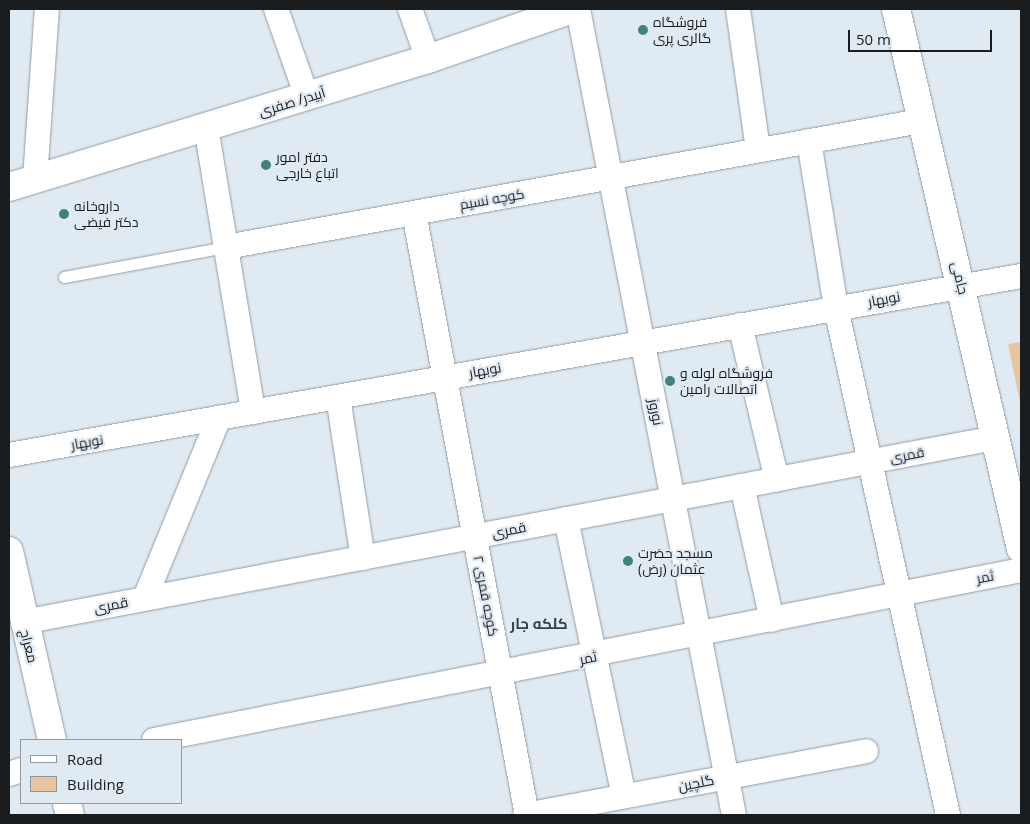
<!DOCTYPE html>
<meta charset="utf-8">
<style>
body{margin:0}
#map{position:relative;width:1030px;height:824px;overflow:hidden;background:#e0eaf2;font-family:"Open Sans",Cairo,sans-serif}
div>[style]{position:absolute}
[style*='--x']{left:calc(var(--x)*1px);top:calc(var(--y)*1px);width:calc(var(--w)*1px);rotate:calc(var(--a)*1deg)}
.building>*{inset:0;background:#e9c4a3}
.roads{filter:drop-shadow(0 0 1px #939ca4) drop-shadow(0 0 1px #939ca4)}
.lane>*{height:11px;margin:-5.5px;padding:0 5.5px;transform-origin:5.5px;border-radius:5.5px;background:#fff}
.street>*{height:24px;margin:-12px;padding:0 12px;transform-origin:12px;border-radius:12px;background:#fff}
.secondary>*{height:28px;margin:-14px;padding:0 14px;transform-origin:14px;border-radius:14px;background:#fff}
.dots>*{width:14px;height:14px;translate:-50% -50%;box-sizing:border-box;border:2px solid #e0eaf2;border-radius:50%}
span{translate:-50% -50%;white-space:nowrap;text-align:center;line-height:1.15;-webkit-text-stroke:4px #e0eaf2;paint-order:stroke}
.poi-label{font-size:14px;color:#1a1d20}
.left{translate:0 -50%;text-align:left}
.street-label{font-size:14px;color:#1a1d20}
.neighbourhood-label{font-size:15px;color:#363e45;font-weight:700}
.frame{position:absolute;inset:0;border:10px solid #1a1d20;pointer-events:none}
.legend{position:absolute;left:20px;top:739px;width:162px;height:65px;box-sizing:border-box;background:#e0eaf2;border:1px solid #91989e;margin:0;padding:6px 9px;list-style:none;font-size:15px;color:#1a1d20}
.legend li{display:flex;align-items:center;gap:10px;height:25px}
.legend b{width:25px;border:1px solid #91989e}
.scale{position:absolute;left:848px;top:30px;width:144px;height:22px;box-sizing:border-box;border:2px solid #1a1d20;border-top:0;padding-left:6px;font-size:15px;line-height:18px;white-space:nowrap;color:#1a1d20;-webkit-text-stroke:4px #e0eaf2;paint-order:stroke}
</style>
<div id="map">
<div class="building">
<i style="clip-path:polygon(1021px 342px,1021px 403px,1020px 403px,1008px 344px)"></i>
</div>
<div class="roads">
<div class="lane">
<i style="--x:64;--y:277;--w:165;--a:-10.5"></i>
</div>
<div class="street">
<i style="--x:276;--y:9;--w:93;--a:70.6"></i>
<i style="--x:410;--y:9;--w:53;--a:70.2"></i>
<i style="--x:578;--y:9;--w:821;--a:79.05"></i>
<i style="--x:738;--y:9;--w:142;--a:81.9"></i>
<i style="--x:206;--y:127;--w:289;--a:80.6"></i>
<i style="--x:809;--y:141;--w:169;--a:80.8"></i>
<i style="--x:836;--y:308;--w:519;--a:77.54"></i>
<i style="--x:35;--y:179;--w:170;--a:-86"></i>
<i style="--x:414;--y:213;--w:613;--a:79.37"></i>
<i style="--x:226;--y:247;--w:706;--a:-10.28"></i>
<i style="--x:740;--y:325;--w:159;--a:76.6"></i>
<i style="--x:338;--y:397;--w:163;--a:81.2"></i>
<i style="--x:9;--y:455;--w:1028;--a:-10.03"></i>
<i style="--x:742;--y:486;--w:137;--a:77.4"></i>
<i style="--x:566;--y:519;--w:283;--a:78.2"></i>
<i style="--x:145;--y:598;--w:195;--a:-67.7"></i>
<i style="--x:23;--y:622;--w:989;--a:-10.72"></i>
<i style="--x:154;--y:740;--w:884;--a:-11.09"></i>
<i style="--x:9;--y:774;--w:13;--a:-18"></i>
<i style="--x:525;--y:815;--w:347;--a:-10.6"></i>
</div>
<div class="secondary">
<i style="--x:896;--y:9;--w:554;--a:76.97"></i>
<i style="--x:9;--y:187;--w:438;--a:-17"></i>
<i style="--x:428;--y:59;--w:152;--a:-19.1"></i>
<i style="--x:9;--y:551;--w:194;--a:77.2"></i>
<i style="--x:67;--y:803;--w:12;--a:76"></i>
</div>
</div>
<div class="dots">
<i style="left:643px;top:30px;background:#3e8378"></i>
<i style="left:266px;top:165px;background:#3e8378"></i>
<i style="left:64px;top:214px;background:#3e8378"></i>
<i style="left:670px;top:381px;background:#3e8378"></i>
<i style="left:628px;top:561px;background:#3e8378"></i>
</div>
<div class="poi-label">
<span class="left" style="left:653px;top:30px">فروشگاه<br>گالری پری</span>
<span class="left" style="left:276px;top:165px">دفتر امور<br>اتباع خارجی</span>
<span class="left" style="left:74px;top:214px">داروخانه<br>دکتر فیضی</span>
<span class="left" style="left:680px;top:381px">فروشگاه لوله و<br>اتصالات رامین</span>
<span class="left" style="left:638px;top:561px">مسجد حضرت<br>عثمان (رض)</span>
</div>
<div class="street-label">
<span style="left:292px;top:102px;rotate:-17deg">آبیدر/ صفری</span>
<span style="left:492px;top:199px;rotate:-10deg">کوچه نسیم</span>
<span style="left:960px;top:278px;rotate:77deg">جامی</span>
<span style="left:884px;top:299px;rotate:-10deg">نوبهار</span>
<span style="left:485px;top:370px;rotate:-10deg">نوبهار</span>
<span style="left:656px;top:412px;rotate:79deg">نوروز</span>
<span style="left:87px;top:442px;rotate:-10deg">نوبهار</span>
<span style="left:907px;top:455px;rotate:-11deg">قمری</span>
<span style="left:509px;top:530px;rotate:-11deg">قمری</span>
<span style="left:985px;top:577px;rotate:-11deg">ثمر</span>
<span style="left:486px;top:596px;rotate:79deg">کوچه قمری ۲</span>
<span style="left:111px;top:605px;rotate:-11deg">قمری</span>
<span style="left:29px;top:646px;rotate:76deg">معراج</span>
<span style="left:588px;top:658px;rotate:-12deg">ثمر</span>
<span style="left:696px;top:783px;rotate:-11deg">گلچین</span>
</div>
<div class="neighbourhood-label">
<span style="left:539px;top:624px">کلکه جار</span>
</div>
<div class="frame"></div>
<ul class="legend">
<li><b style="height:6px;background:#fff"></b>Road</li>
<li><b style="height:14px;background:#e9c4a3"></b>Building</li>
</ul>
<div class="scale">50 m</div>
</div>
